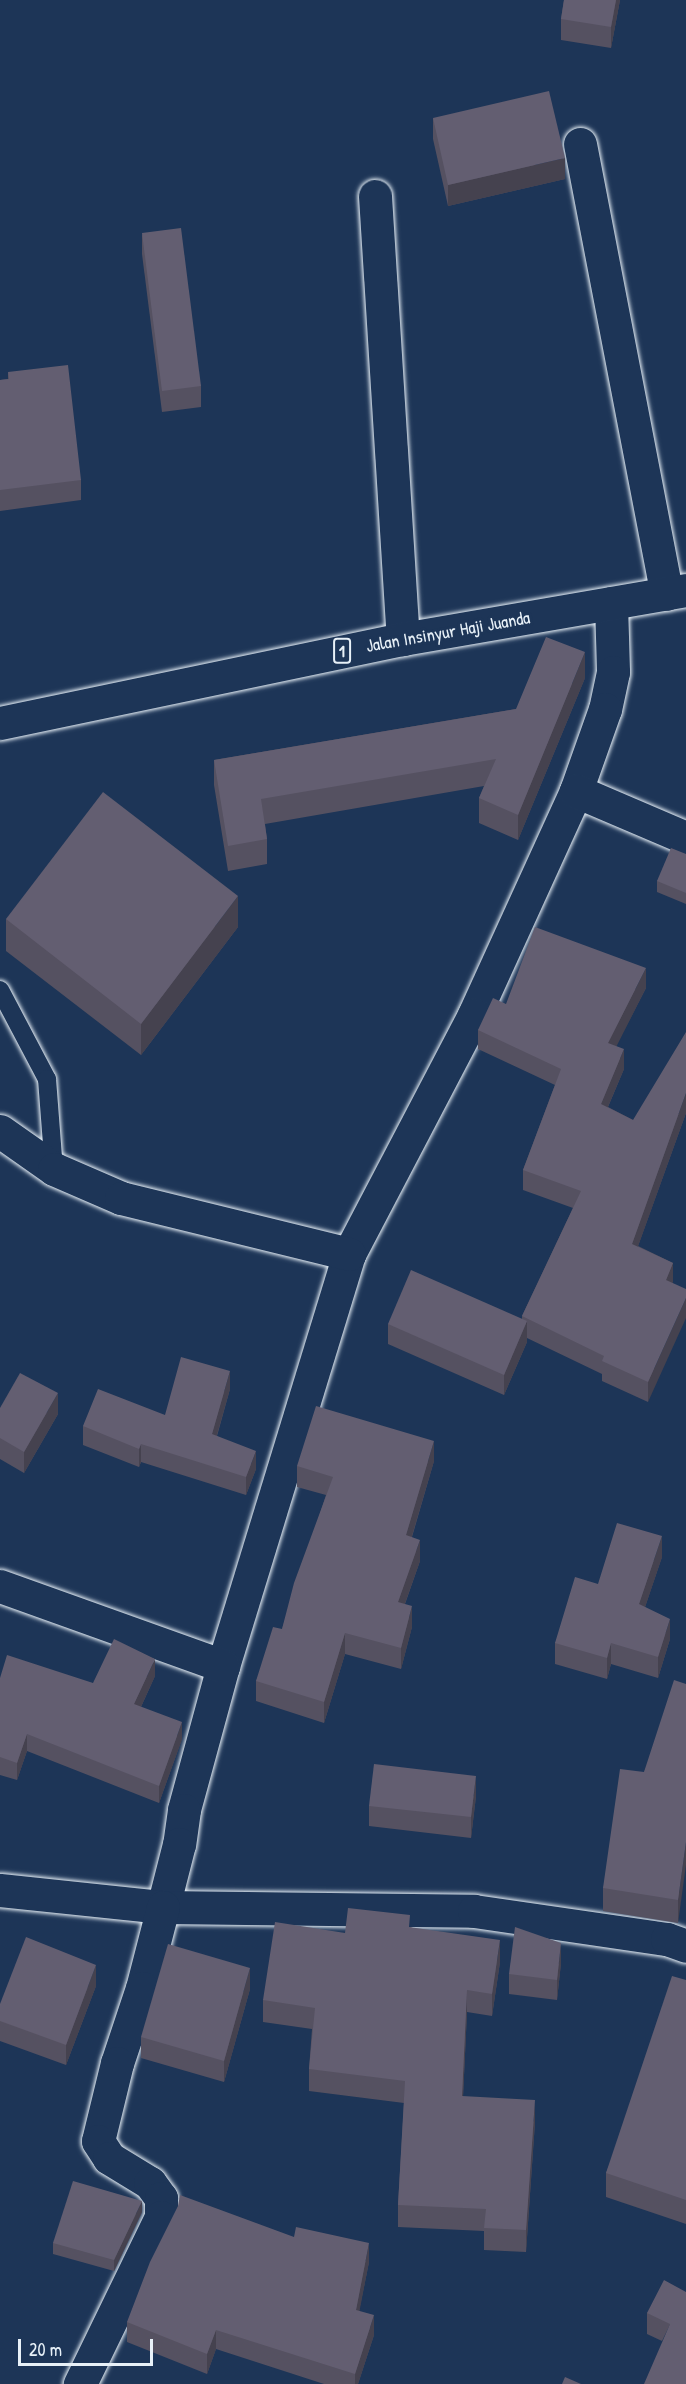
<!DOCTYPE html>
<style>
body{margin:0}
#map{position:relative;width:686px;height:2384px;overflow:hidden;background:#1d3557;font-family:"Patrick Hand",sans-serif}
div>[style]{position:absolute}
[style*='--x']{left:calc(var(--x)*1px);top:calc(var(--y)*1px);width:calc(var(--w)*1px);rotate:calc(var(--a)*1deg)}
.roads{filter:drop-shadow(0 0 2px #e8f1f8) drop-shadow(0 0 2px #e8f1f8)}
.service>*{height:18px;margin:-9px;padding:0 9px;transform-origin:9px;border-radius:9px;background:#1d3557}
.minor>*{height:33px;margin:-16.5px;padding:0 16.5px;transform-origin:16.5px;border-radius:16.5px;background:#1d3557}
.trunk>*{height:33px;margin:-16.5px;padding:0 16.5px;transform-origin:16.5px;border-radius:16.5px;background:#1d3557}
.wall>*{inset:0;background:#555161}
.shaded-wall>*{inset:0;background:#45424f}
.building>*{inset:0;background:#635e71}
span{translate:-50% -50%;white-space:nowrap;text-align:center;line-height:1.15;-webkit-text-stroke:6px #1d3557;paint-order:stroke}
.shield-label span{padding:2px 4px;background:#1d3557;border:2px solid;border-radius:4px;-webkit-text-stroke-width:0}
.shield-label{font-size:16px;color:#e8f1f8;font-weight:700}
.street-label{font-size:18px;color:#e8f1f8}
.scale{position:absolute;left:18px;top:2339px;width:135px;height:27px;box-sizing:border-box;border:3px solid #e8f1f8;border-top:0;padding-left:8px;font-size:18px;line-height:21px;white-space:nowrap;color:#e8f1f8;-webkit-text-stroke:4px #1d3557;paint-order:stroke}
</style>
<div id="map">
<div class="roads">
<div class="service">
<i style="--x:0;--y:990;--w:101;--a:62.2"></i>
<i style="--x:47;--y:1079;--w:90;--a:85.6"></i>
</div>
<div class="minor">
<i style="--x:580;--y:144;--w:458;--a:79.1"></i>
<i style="--x:375;--y:196;--w:444;--a:86.4"></i>
<i style="--x:611;--y:603;--w:69;--a:88.3"></i>
<i style="--x:613;--y:672;--w:38;--a:102"></i>
<i style="--x:605;--y:709;--w:87;--a:109.5"></i>
<i style="--x:576;--y:791;--w:246;--a:114.5"></i>
<i style="--x:474;--y:1015;--w:270;--a:117.6"></i>
<i style="--x:349;--y:1254;--w:431;--a:107"></i>
<i style="--x:223;--y:1666;--w:149;--a:105.2"></i>
<i style="--x:184;--y:1810;--w:34;--a:98"></i>
<i style="--x:179;--y:1844;--w:65;--a:104.3"></i>
<i style="--x:163;--y:1907;--w:311;--a:0.7"></i>
<i style="--x:474;--y:1911;--w:195;--a:8.3"></i>
<i style="--x:667;--y:1939;--w:20;--a:20"></i>
<i style="--x:576;--y:791;--w:120;--a:23.1"></i>
<i style="--x:0;--y:1131;--w:66;--a:35.1"></i>
<i style="--x:54;--y:1169;--w:73;--a:23.4"></i>
<i style="--x:121;--y:1198;--w:235;--a:13.8"></i>
<i style="--x:0;--y:1586;--w:237;--a:19.7"></i>
<i style="--x:0;--y:1890;--w:164;--a:6"></i>
<i style="--x:163;--y:1907;--w:84;--a:104.5"></i>
<i style="--x:142;--y:1988;--w:79;--a:108.4"></i>
<i style="--x:117;--y:2063;--w:80;--a:103.7"></i>
<i style="--x:98;--y:2141;--w:20;--a:57"></i>
<i style="--x:109;--y:2158;--w:48;--a:31.4"></i>
<i style="--x:150;--y:2183;--w:19;--a:54"></i>
<i style="--x:161;--y:2198;--w:19;--a:90"></i>
<i style="--x:161;--y:2217;--w:186;--a:115.9"></i>
</div>
<div class="trunk">
<i style="--x:0;--y:723;--w:412;--a:-11.8"></i>
<i style="--x:403;--y:639;--w:287;--a:-9.8"></i>
</div>
</div>
<div class="wall">
<i style="clip-path:polygon(564px 0,620px 0,611px 48px,561px 40px,561px 19px)"></i>
<i style="clip-path:polygon(433px 118px,565px 179px,448px 206px,433px 139px)"></i>
<i style="clip-path:polygon(142px 233px,201px 386px,201px 407px,162px 412px,142px 254px)"></i>
<i style="clip-path:polygon(8px 372px,81px 480px,81px 500px,0 511px,0 380px,8px 379px)"></i>
<i style="clip-path:polygon(585px 678px,518px 840px,479px 823px,479px 798px,484px 786px,265px 824px,267px 839px,267px 864px,228px 871px,214px 785px,214px 760px,516px 709px)"></i>
<i style="clip-path:polygon(686px 854px,686px 904px,657px 892px,657px 881px)"></i>
<i style="clip-path:polygon(6px 919px,238px 927px,141px 1055px,6px 951px)"></i>
<i style="clip-path:polygon(646px 988px,616px 1046px,624px 1069px,608px 1107px,633px 1120px,686px 1113px,638px 1246px,673px 1263px,648px 1402px,602px 1381px,602px 1374px,527px 1338px,527px 1342px,504px 1395px,388px 1344px,388px 1324px,522px 1320px,522px 1316px,573px 1208px,523px 1190px,523px 1170px,555px 1085px,478px 1049px,478px 1030px,506px 1004px)"></i>
<i style="clip-path:polygon(230px 1389px,217px 1436px,256px 1469px,246px 1495px,141px 1462px,139px 1467px,83px 1445px,83px 1426px,165px 1415px)"></i>
<i style="clip-path:polygon(0 1408px,58px 1414px,24px 1473px,0 1459px)"></i>
<i style="clip-path:polygon(434px 1461px,412px 1537px,420px 1561px,405px 1604px,412px 1627px,401px 1669px,345px 1654px,324px 1723px,256px 1701px,256px 1681px,282px 1629px,326px 1495px,297px 1487px,297px 1466px)"></i>
<i style="clip-path:polygon(662px 1557px,645px 1607px,670px 1639px,658px 1678px,611px 1664px,607px 1679px,555px 1664px,555px 1643px,598px 1584px)"></i>
<i style="clip-path:polygon(155px 1676px,141px 1707px,182px 1739px,159px 1803px,27px 1751px,17px 1780px,0 1775px,0 1678px,93px 1683px)"></i>
<i style="clip-path:polygon(686px 1684px,678px 1923px,603px 1911px,603px 1888px,644px 1772px)"></i>
<i style="clip-path:polygon(476px 1796px,471px 1838px,369px 1826px,369px 1806px)"></i>
<i style="clip-path:polygon(410px 1927px,500px 1962px,492px 2016px,467px 2012px,463px 2097px,535px 2122px,526px 2252px,484px 2250px,484px 2231px,398px 2227px,398px 2205px,404px 2103px,309px 2091px,309px 2069px,312px 2029px,263px 2022px,263px 2000px,345px 1933px)"></i>
<i style="clip-path:polygon(561px 1963px,557px 2000px,509px 1994px,509px 1974px)"></i>
<i style="clip-path:polygon(686px 1980px,686px 2224px,606px 2197px,606px 2173px)"></i>
<i style="clip-path:polygon(96px 1986px,66px 2065px,0 2041px,0 2004px)"></i>
<i style="clip-path:polygon(250px 1989px,224px 2082px,141px 2058px,141px 2037px)"></i>
<i style="clip-path:polygon(142px 2212px,114px 2271px,53px 2254px,53px 2243px)"></i>
<i style="clip-path:polygon(294px 2237px,369px 2262px,359px 2311px,374px 2335px,358px 2384px,324px 2384px,216px 2349px,207px 2374px,127px 2342px,127px 2322px)"></i>
<i style="clip-path:polygon(686px 2292px,662px 2341px,647px 2334px,647px 2313px)"></i>
</div>
<div class="shaded-wall">
<i style="clip-path:polygon(616px 0,620px 0,611px 48px,611px 27px)"></i>
<i style="clip-path:polygon(565px 158px,565px 179px,448px 206px,448px 185px)"></i>
<i style="clip-path:polygon(585px 652px,585px 678px,518px 840px,518px 815px)"></i>
<i style="clip-path:polygon(238px 896px,238px 927px,141px 1055px,141px 1024px)"></i>
<i style="clip-path:polygon(646px 968px,646px 988px,608px 1063px,608px 1043px)"></i>
<i style="clip-path:polygon(624px 1049px,624px 1069px,601px 1123px,601px 1104px)"></i>
<i style="clip-path:polygon(686px 1093px,686px 1113px,632px 1263px,632px 1244px)"></i>
<i style="clip-path:polygon(673px 1263px,673px 1282px,666px 1300px,666px 1280px)"></i>
<i style="clip-path:polygon(686px 1298px,686px 1318px,648px 1402px,648px 1382px)"></i>
<i style="clip-path:polygon(527px 1321px,527px 1342px,504px 1395px,504px 1375px)"></i>
<i style="clip-path:polygon(230px 1371px,230px 1389px,212px 1452px,212px 1434px)"></i>
<i style="clip-path:polygon(58px 1393px,58px 1414px,24px 1473px,24px 1452px)"></i>
<i style="clip-path:polygon(434px 1441px,434px 1461px,406px 1556px,406px 1535px)"></i>
<i style="clip-path:polygon(141px 1444px,141px 1462px,139px 1467px,139px 1449px)"></i>
<i style="clip-path:polygon(256px 1451px,256px 1469px,246px 1495px,246px 1477px)"></i>
<i style="clip-path:polygon(662px 1536px,662px 1557px,639px 1625px,639px 1604px)"></i>
<i style="clip-path:polygon(420px 1540px,420px 1561px,398px 1623px,398px 1602px)"></i>
<i style="clip-path:polygon(412px 1606px,412px 1627px,401px 1669px,401px 1648px)"></i>
<i style="clip-path:polygon(670px 1619px,670px 1639px,658px 1678px,658px 1657px)"></i>
<i style="clip-path:polygon(345px 1633px,345px 1654px,324px 1723px,324px 1702px)"></i>
<i style="clip-path:polygon(611px 1643px,611px 1664px,607px 1679px,607px 1658px)"></i>
<i style="clip-path:polygon(155px 1659px,155px 1676px,134px 1722px,134px 1704px)"></i>
<i style="clip-path:polygon(182px 1722px,182px 1739px,159px 1803px,159px 1786px)"></i>
<i style="clip-path:polygon(27px 1734px,27px 1751px,17px 1780px,17px 1763px)"></i>
<i style="clip-path:polygon(476px 1776px,476px 1796px,471px 1838px,471px 1817px)"></i>
<i style="clip-path:polygon(686px 1842px,686px 1865px,678px 1923px,678px 1900px)"></i>
<i style="clip-path:polygon(500px 1940px,500px 1962px,492px 2016px,492px 1994px)"></i>
<i style="clip-path:polygon(561px 1943px,561px 1963px,557px 2000px,557px 1980px)"></i>
<i style="clip-path:polygon(96px 1965px,96px 1986px,66px 2065px,66px 2045px)"></i>
<i style="clip-path:polygon(250px 1968px,250px 1989px,224px 2082px,224px 2061px)"></i>
<i style="clip-path:polygon(467px 1990px,467px 2012px,462px 2118px,462px 2096px)"></i>
<i style="clip-path:polygon(535px 2100px,535px 2122px,526px 2252px,526px 2230px)"></i>
<i style="clip-path:polygon(142px 2201px,142px 2212px,114px 2271px,114px 2260px)"></i>
<i style="clip-path:polygon(369px 2243px,369px 2262px,356px 2329px,356px 2310px)"></i>
<i style="clip-path:polygon(374px 2315px,374px 2335px,358px 2384px,355px 2384px,355px 2374px)"></i>
<i style="clip-path:polygon(216px 2330px,216px 2349px,207px 2374px,207px 2354px)"></i>
</div>
<div class="building">
<i style="clip-path:polygon(564px 0,616px 0,611px 27px,561px 19px)"></i>
<i style="clip-path:polygon(549px 91px,565px 158px,448px 185px,433px 118px)"></i>
<i style="clip-path:polygon(181px 228px,201px 386px,162px 391px,142px 233px)"></i>
<i style="clip-path:polygon(68px 365px,81px 480px,0 490px,0 380px,9px 379px,8px 372px)"></i>
<i style="clip-path:polygon(546px 637px,585px 652px,518px 815px,479px 798px,496px 759px,261px 799px,267px 839px,228px 846px,214px 760px,516px 709px)"></i>
<i style="clip-path:polygon(103px 792px,238px 896px,141px 1024px,6px 919px)"></i>
<i style="clip-path:polygon(671px 848px,686px 854px,686px 893px,657px 881px)"></i>
<i style="clip-path:polygon(535px 927px,646px 968px,608px 1043px,624px 1049px,601px 1104px,633px 1120px,686px 1032px,686px 1093px,632px 1244px,673px 1263px,666px 1280px,686px 1289px,686px 1298px,648px 1382px,602px 1361px,604px 1356px,522px 1316px,581px 1191px,523px 1170px,561px 1069px,478px 1030px,493px 998px,506px 1004px)"></i>
<i style="clip-path:polygon(411px 1270px,527px 1321px,504px 1375px,388px 1324px)"></i>
<i style="clip-path:polygon(181px 1357px,230px 1371px,212px 1434px,256px 1451px,246px 1477px,141px 1444px,139px 1449px,83px 1426px,98px 1389px,165px 1415px)"></i>
<i style="clip-path:polygon(20px 1373px,58px 1393px,24px 1452px,0 1438px,0 1408px)"></i>
<i style="clip-path:polygon(316px 1406px,434px 1441px,406px 1535px,420px 1540px,398px 1602px,412px 1606px,401px 1648px,345px 1633px,324px 1702px,256px 1681px,273px 1627px,282px 1629px,294px 1583px,333px 1477px,297px 1466px)"></i>
<i style="clip-path:polygon(617px 1523px,662px 1536px,639px 1604px,670px 1619px,658px 1657px,611px 1643px,607px 1658px,555px 1643px,575px 1577px,598px 1584px)"></i>
<i style="clip-path:polygon(114px 1639px,155px 1659px,134px 1704px,182px 1722px,159px 1786px,27px 1734px,17px 1763px,0 1757px,0 1678px,7px 1655px,93px 1683px)"></i>
<i style="clip-path:polygon(674px 1680px,686px 1684px,686px 1842px,678px 1900px,603px 1888px,620px 1769px,644px 1772px)"></i>
<i style="clip-path:polygon(374px 1764px,476px 1776px,471px 1817px,369px 1806px)"></i>
<i style="clip-path:polygon(348px 1908px,410px 1915px,409px 1927px,500px 1940px,492px 1994px,467px 1990px,462px 2096px,535px 2100px,526px 2230px,484px 2228px,486px 2209px,398px 2205px,405px 2081px,309px 2069px,315px 2008px,263px 2000px,275px 1922px,345px 1933px)"></i>
<i style="clip-path:polygon(515px 1927px,561px 1943px,557px 1980px,509px 1974px)"></i>
<i style="clip-path:polygon(26px 1937px,96px 1965px,66px 2045px,0 2021px,0 2004px)"></i>
<i style="clip-path:polygon(168px 1944px,250px 1968px,224px 2061px,141px 2037px)"></i>
<i style="clip-path:polygon(672px 1976px,686px 1980px,686px 2200px,606px 2173px)"></i>
<i style="clip-path:polygon(73px 2181px,142px 2201px,114px 2260px,53px 2243px)"></i>
<i style="clip-path:polygon(180px 2195px,294px 2237px,296px 2227px,369px 2243px,356px 2310px,374px 2315px,355px 2374px,216px 2330px,207px 2354px,127px 2322px,150px 2262px,178px 2206px)"></i>
<i style="clip-path:polygon(664px 2280px,686px 2292px,686px 2384px,644px 2384px,670px 2324px,647px 2313px)"></i>
<i style="clip-path:polygon(565px 2377px,581px 2384px,562px 2384px)"></i>
</div>
<div class="shield-label">
<span style="left:342px;top:651px">1</span>
</div>
<div class="street-label">
<span style="left:448px;top:632px;rotate:-10deg">Jalan Insinyur Haji Juanda</span>
</div>
<div class="scale">20 m</div>
</div>
